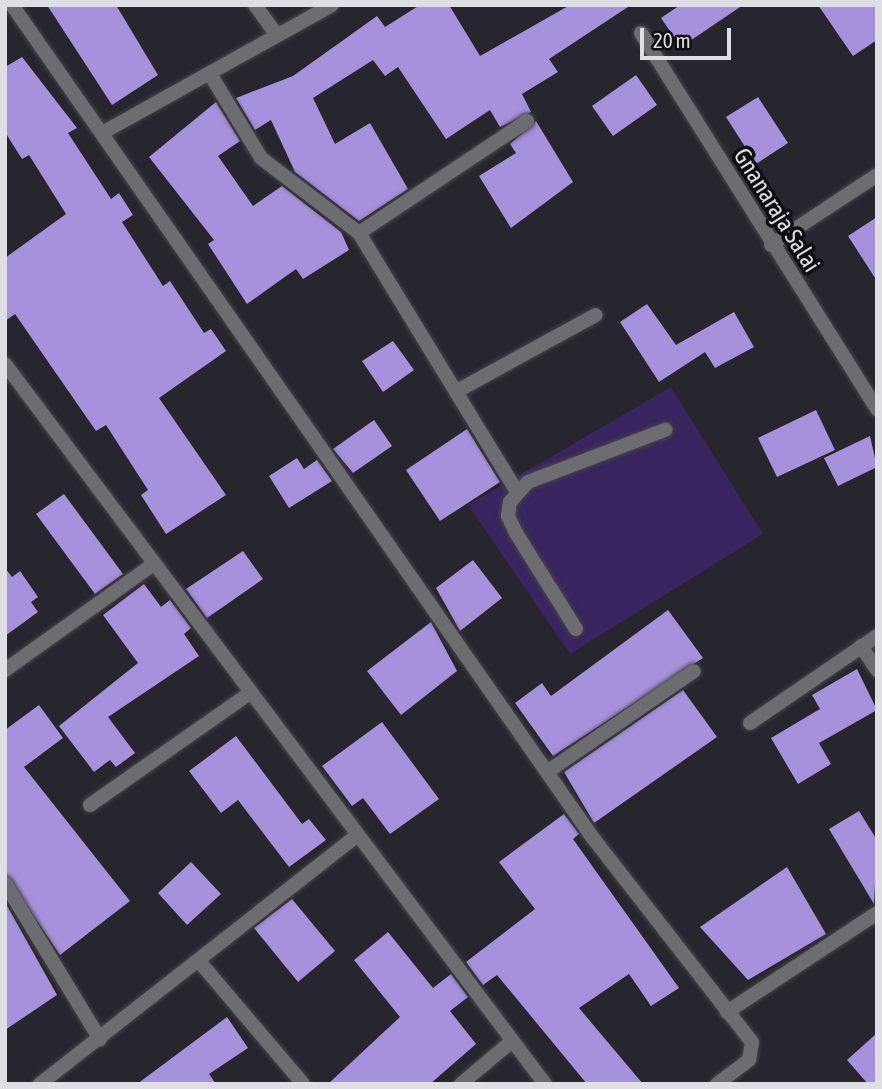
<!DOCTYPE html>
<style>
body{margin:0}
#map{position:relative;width:882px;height:1089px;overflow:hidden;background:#27252d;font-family:"Asap Condensed",sans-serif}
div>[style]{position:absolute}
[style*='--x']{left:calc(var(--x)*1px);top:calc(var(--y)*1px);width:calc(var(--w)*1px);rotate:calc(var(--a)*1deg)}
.green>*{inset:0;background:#39255f}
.building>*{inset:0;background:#a691dc}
.roads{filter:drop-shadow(0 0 2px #44434a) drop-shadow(0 0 2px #44434a)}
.street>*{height:14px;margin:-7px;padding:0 7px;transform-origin:7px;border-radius:7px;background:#6d6c70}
span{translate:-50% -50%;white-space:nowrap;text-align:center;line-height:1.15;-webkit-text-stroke:7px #0f0e12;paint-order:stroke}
.street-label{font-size:24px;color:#dfdee4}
.frame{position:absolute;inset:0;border:7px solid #dfdee4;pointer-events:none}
.scale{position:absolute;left:640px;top:28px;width:91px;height:32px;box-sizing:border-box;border:4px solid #dfdee4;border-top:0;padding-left:9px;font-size:21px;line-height:24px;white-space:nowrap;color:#dfdee4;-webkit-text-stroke:5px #0f0e12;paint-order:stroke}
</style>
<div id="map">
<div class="green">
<i style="clip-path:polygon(671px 387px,763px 534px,570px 654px,468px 505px)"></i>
</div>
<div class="building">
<i style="clip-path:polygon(47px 5px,116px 5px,158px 75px,112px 105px)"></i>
<i style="clip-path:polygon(420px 5px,449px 5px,480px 56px,570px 5px,631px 5px,549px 59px,558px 72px,522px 94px,531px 112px,500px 127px,490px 110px,446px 139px,398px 67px,385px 76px,373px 60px,313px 98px,335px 144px,370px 123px,408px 189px,359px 221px,295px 172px,271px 120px,255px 130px,236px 98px,293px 76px,377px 16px,385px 27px)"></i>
<i style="clip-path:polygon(680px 5px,743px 5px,681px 47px,661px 18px)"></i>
<i style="clip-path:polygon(818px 5px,877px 5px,877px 40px,853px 56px)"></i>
<i style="clip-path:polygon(22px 57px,77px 128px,68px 133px,111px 199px,119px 193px,133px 215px,122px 222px,163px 286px,170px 281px,204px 333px,211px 329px,226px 351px,159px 398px,226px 495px,166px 534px,141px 495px,148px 490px,106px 425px,96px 431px,15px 314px,5px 321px,5px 258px,66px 214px,29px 155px,22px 159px,5px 132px,5px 67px)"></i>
<i style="clip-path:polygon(636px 75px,657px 105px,613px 136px,592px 106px)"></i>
<i style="clip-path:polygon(758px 97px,788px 143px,756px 164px,726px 117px)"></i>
<i style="clip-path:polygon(216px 102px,240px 141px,218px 156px,253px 206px,282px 186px,341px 232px,349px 250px,303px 279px,296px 269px,247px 304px,208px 244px,214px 240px,149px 157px)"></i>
<i style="clip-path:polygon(536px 121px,573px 182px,511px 228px,479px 176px,516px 153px,510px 144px)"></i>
<i style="clip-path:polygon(877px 217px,877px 281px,848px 236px)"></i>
<i style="clip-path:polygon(647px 304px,676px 345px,734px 312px,754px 347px,715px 368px,705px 352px,659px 382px,620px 322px)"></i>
<i style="clip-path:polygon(393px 341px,414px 370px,383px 392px,362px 361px)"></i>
<i style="clip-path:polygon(816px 410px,835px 450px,777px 477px,758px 438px)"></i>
<i style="clip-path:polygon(374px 420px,392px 446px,353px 473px,333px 449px)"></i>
<i style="clip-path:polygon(467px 429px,500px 482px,440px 521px,406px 470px)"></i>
<i style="clip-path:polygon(870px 436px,877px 467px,838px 486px,824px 458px)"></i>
<i style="clip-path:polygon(297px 458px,304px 469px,317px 460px,332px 481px,289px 508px,269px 476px)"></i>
<i style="clip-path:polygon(64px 494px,123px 574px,95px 594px,36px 514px)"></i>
<i style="clip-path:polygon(243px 551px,263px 579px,207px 618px,186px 589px)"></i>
<i style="clip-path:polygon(473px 560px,502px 598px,460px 631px,436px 588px)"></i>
<i style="clip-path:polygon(5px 568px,12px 577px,20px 571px,38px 597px,31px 602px,38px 612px,5px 636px)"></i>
<i style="clip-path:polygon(144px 584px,161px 607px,170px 600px,191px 628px,184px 634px,199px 656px,108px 717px,135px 753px,116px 767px,110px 760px,94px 772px,59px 726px,138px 663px,103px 615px)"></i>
<i style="clip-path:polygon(668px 610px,703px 658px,553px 756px,515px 703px,542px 683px,551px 696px)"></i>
<i style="clip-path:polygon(431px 622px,457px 671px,401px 715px,367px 671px)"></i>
<i style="clip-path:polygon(857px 669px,877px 710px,819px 743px,831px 764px,798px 784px,771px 738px,820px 709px,812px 695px)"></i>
<i style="clip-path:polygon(683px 690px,717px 737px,594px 823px,564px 772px)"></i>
<i style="clip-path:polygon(39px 705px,63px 738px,24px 767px,130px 901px,60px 955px,5px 873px,5px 730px)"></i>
<i style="clip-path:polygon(382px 722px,439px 799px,390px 834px,363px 798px,352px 806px,322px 766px)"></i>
<i style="clip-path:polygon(236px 736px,302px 824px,309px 819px,326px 840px,289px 867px,238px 800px,221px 813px,189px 771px)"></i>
<i style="clip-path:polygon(859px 811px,877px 840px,874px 904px,829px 829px)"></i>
<i style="clip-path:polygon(564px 814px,579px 834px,573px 839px,679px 988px,651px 1006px,629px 974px,579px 1008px,643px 1084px,587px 1084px,497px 975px,483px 985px,466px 962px,535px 909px,499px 862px)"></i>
<i style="clip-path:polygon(191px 862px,221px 894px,187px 925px,158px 893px)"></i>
<i style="clip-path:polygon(787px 867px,826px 934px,748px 980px,700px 927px)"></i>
<i style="clip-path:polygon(292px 899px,335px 951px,298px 982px,254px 928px)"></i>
<i style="clip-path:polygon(5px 902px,57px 995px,5px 1030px)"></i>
<i style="clip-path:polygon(388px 932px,433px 988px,451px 974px,468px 997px,450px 1011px,476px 1044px,430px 1084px,328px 1084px,400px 1017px,354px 960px)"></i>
<i style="clip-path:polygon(227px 1017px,248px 1048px,209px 1074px,216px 1084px,137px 1084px)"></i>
<i style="clip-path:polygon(877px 1033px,877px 1084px,868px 1084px,847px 1060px)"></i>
</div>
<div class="roads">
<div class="street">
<i style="--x:12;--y:5;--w:1016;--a:55.11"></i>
<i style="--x:593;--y:838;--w:259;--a:52.1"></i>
<i style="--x:752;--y:1042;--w:18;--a:99"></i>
<i style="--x:749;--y:1060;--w:40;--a:143"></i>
<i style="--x:255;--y:5;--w:37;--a:54"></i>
<i style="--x:641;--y:33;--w:444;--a:57.9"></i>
<i style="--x:210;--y:74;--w:98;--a:58.7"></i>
<i style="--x:261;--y:158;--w:123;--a:37.4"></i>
<i style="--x:359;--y:233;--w:301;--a:58.6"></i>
<i style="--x:102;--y:133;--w:263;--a:-29.1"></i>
<i style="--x:359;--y:233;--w:202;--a:-33.7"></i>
<i style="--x:771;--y:245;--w:127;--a:-33.4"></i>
<i style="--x:5;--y:364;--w:900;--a:53.13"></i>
<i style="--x:457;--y:391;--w:158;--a:-28.7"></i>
<i style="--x:576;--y:629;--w:113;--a:-122"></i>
<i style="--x:516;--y:533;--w:19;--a:-115"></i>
<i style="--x:508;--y:516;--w:14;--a:-82"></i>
<i style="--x:510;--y:502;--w:27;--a:-48"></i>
<i style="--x:528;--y:482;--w:147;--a:-20.8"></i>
<i style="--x:861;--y:646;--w:29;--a:56"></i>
<i style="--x:5;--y:670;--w:181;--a:-35.5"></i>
<i style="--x:750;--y:723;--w:154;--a:-34.4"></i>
<i style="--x:547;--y:772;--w:178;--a:-34.5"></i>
<i style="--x:90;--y:805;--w:195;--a:-35"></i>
<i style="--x:5;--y:883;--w:183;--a:58.7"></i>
<i style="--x:198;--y:960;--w:162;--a:49.7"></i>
<i style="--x:727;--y:1012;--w:180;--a:-33.4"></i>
<i style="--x:40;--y:1084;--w:404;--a:-38.1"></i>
<i style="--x:461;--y:1084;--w:67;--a:-40.1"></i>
</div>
</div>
<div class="street-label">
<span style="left:777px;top:210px;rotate:58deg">Gnanaraja Salai</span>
</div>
<div class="frame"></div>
<div class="scale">20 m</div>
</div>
